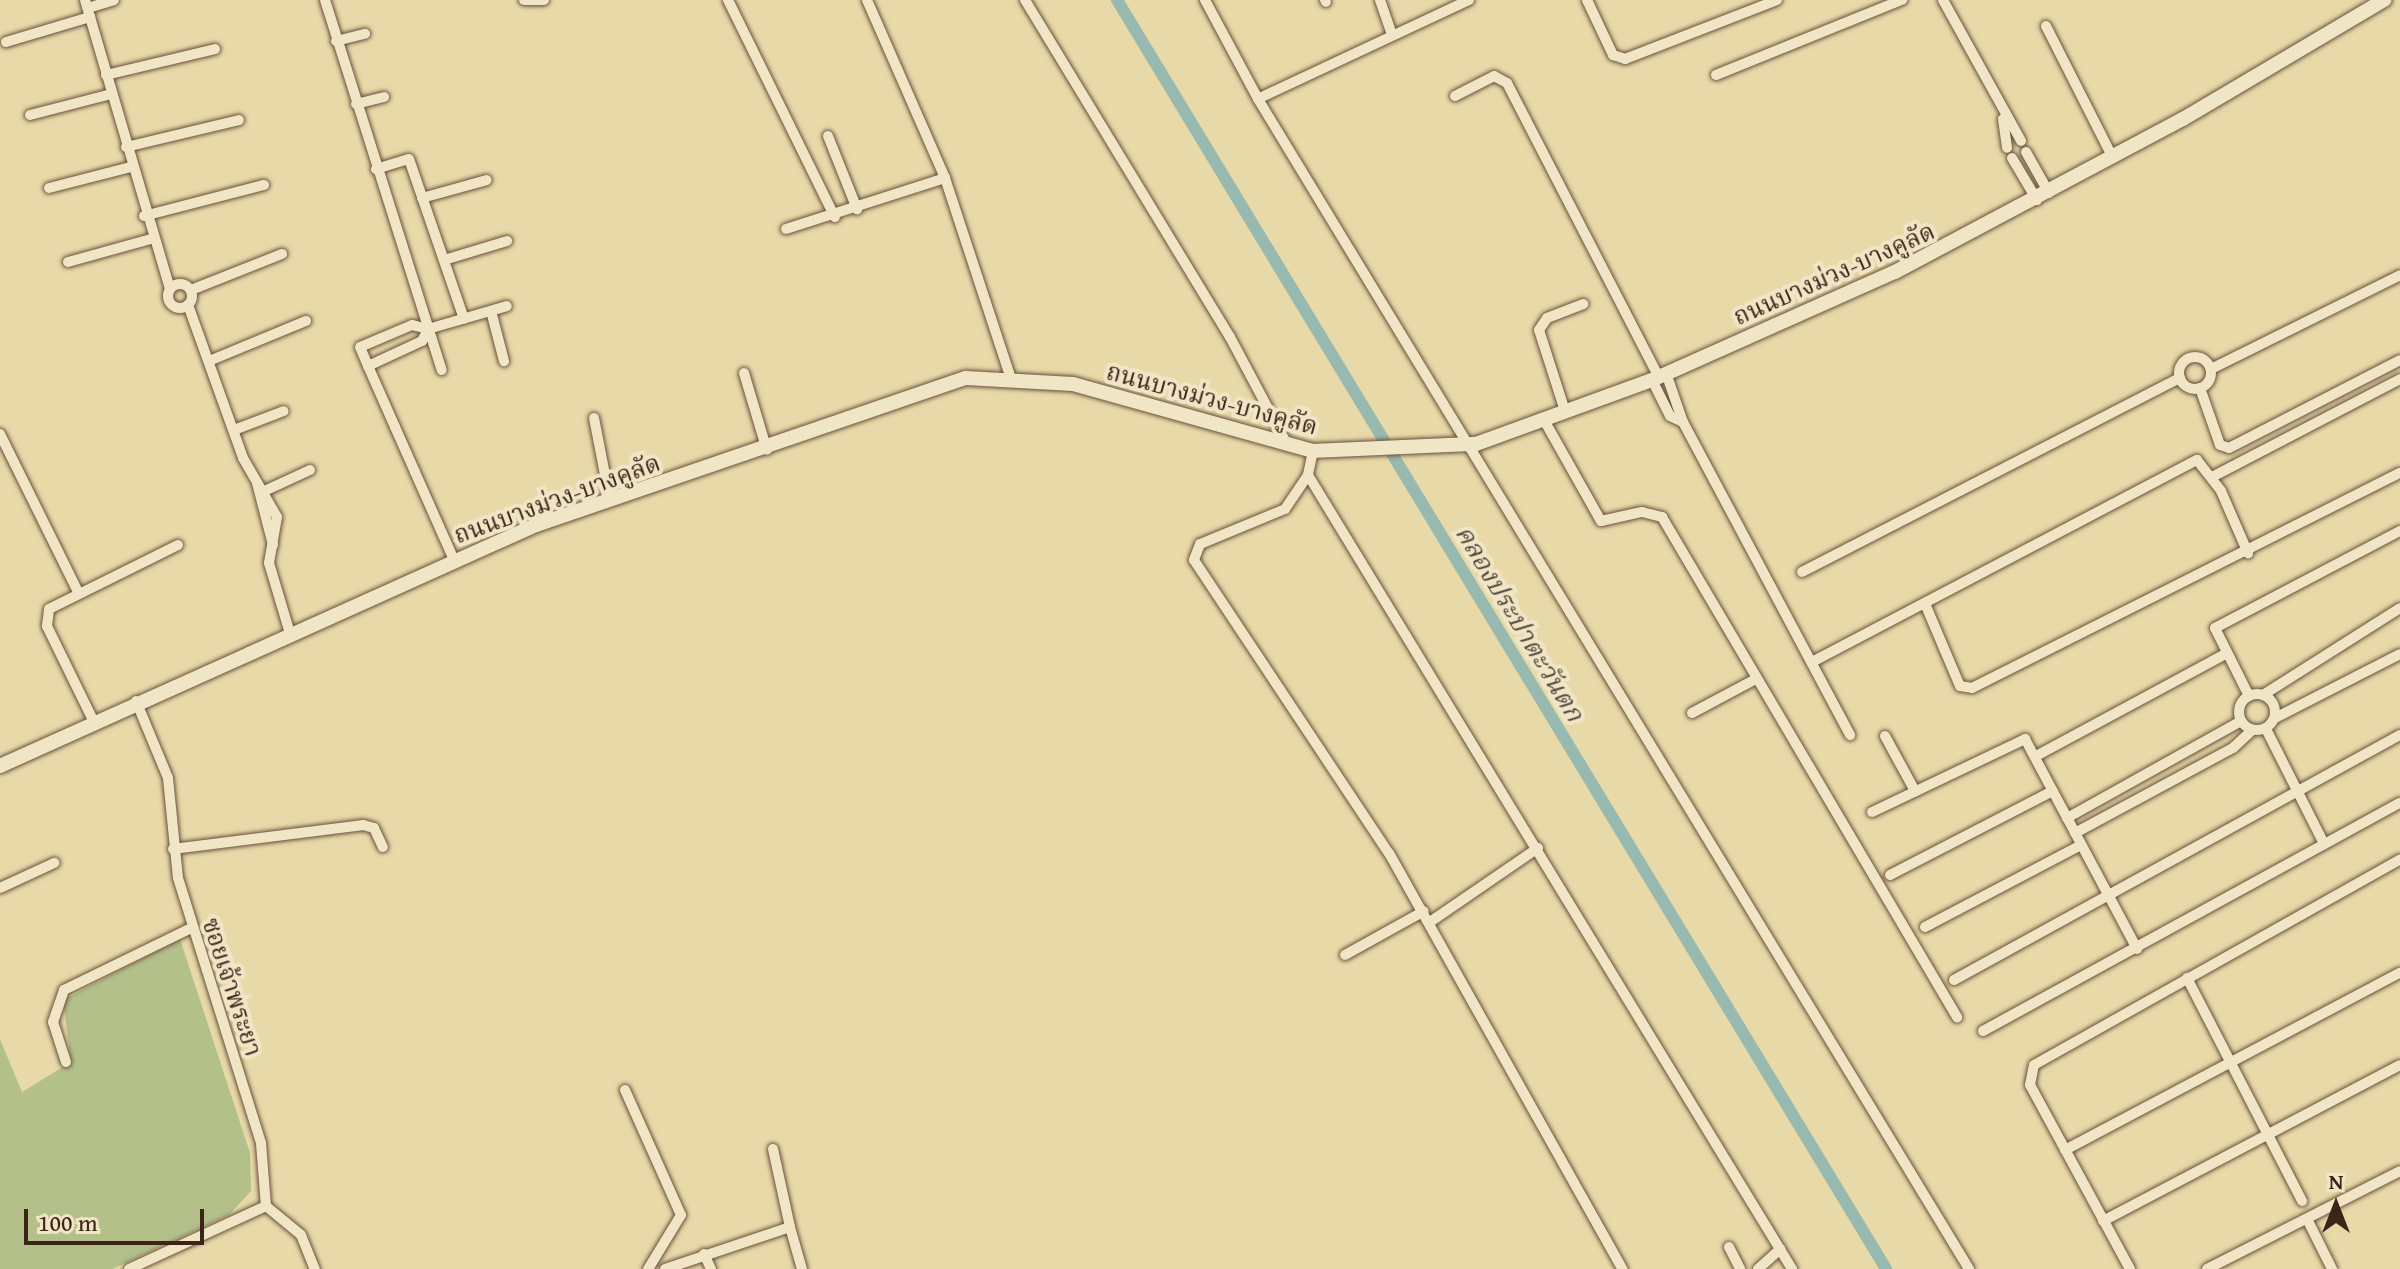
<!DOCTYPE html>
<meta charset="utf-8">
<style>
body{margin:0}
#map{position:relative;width:2400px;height:1269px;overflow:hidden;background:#e8d9a8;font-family:"Gentium Book Plus","Noto Serif Thai",serif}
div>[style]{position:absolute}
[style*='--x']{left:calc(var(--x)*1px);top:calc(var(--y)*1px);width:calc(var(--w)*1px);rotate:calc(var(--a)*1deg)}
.green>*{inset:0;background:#b3c08a}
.canal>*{height:12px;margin:-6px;padding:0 6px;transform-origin:6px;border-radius:6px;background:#98b9af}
.roads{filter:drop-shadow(0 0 2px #68513c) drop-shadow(0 0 2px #68513c)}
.street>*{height:10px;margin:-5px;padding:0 5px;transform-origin:5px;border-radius:5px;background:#f0e6c6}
.street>.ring{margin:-5px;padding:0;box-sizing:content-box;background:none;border:10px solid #f0e6c6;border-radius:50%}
.secondary>*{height:14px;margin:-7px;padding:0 7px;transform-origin:7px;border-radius:7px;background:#f0e6c6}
span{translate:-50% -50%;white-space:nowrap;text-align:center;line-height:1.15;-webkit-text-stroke:8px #f0e6c6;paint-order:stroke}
.street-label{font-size:24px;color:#3d2418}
.water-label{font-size:26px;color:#54493e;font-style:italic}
.north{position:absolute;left:2296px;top:1165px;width:80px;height:80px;-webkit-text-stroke:6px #f0e6c6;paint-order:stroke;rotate:0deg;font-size:22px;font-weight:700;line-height:32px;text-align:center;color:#3d2418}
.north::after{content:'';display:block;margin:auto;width:28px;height:36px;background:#3d2418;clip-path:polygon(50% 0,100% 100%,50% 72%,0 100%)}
.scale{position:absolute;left:24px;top:1209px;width:180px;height:36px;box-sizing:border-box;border:4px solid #3d2418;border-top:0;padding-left:10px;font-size:24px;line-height:28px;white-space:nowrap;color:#3d2418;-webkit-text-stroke:6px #f0e6c6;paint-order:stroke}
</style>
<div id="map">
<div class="green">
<i style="clip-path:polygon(180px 939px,250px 1153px,251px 1191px,229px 1215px,112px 1269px,0 1269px,0 1039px,22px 1092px,71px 1062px,63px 1000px)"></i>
</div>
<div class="canal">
<i style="--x:1117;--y:0;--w:1484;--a:58.78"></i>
</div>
<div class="roads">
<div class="street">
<i style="--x:85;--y:0;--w:300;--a:73.6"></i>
<i style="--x:325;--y:0;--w:388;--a:72.5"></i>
<i style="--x:524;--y:0;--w:20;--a:0"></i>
<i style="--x:728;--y:0;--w:242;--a:63.8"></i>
<i style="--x:867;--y:0;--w:194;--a:66.3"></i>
<i style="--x:945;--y:178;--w:208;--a:71.8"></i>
<i style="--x:1025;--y:0;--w:394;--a:58.7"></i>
<i style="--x:1230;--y:337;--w:123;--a:62"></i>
<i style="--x:1205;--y:0;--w:112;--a:61.8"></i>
<i style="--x:1325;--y:0;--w:2;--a:63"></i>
<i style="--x:1380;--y:0;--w:37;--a:71"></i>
<i style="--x:1469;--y:0;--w:233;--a:154.9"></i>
<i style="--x:1258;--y:99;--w:1369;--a:58.71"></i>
<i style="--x:1587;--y:0;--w:61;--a:64.7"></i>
<i style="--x:1613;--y:55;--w:13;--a:18"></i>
<i style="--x:1625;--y:59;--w:163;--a:-21.2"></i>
<i style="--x:1943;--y:0;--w:161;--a:61"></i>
<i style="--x:88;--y:8;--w:27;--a:-17"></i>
<i style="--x:2046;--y:26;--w:148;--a:63.1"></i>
<i style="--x:336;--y:41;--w:30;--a:-14"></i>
<i style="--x:6;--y:42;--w:88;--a:-16.6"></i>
<i style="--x:106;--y:75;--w:112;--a:-13.4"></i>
<i style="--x:1716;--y:75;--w:201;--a:-22"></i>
<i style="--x:1455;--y:96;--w:44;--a:-27.1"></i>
<i style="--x:1494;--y:76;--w:15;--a:28"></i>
<i style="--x:1507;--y:83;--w:330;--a:62.7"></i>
<i style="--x:356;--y:104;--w:29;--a:-14"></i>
<i style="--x:30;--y:115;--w:84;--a:-14.5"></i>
<i style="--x:2003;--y:119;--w:29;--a:82"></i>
<i style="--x:828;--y:136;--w:79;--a:68.3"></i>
<i style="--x:126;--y:147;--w:116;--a:-13.4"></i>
<i style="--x:2026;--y:152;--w:47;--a:60.7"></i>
<i style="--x:2012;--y:158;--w:49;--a:59.2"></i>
<i style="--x:376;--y:169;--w:34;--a:-17"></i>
<i style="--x:409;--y:159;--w:169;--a:71"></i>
<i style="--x:49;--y:188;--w:85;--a:-14.4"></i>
<i style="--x:422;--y:198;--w:67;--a:-15.5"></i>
<i style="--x:144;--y:216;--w:124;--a:-14.5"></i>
<i style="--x:786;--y:229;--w:167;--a:-17.8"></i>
<i style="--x:444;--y:260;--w:66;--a:-16.8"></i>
<i style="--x:68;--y:262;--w:86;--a:-15.5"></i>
<i class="ring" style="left:168px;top:284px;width:14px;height:14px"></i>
<i style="--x:191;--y:290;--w:98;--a:-21.6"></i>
<i style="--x:188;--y:305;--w:163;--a:70.2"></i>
<i style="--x:243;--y:458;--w:68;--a:60"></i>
<i style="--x:277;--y:517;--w:47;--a:99.9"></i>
<i style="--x:269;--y:563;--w:70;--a:73.4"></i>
<i style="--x:491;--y:311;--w:52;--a:75.4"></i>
<i style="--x:428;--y:329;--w:82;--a:-16.2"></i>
<i class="ring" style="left:2179px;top:357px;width:22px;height:22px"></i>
<i style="--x:209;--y:361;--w:105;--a:-22.4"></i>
<i style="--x:368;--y:366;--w:60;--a:-24.8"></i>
<i style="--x:422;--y:341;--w:13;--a:-63"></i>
<i style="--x:428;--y:329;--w:16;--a:-166"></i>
<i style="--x:412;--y:325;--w:56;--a:157.1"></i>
<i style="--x:360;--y:347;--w:21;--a:67"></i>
<i style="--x:368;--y:366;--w:67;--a:66.1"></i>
<i style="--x:395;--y:427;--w:49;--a:66"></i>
<i style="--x:415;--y:472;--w:96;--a:66.1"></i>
<i style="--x:2211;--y:369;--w:211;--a:-26.4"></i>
<i style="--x:744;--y:373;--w:80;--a:73.4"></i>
<i style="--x:1666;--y:373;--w:52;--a:70.9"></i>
<i style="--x:1683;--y:422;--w:355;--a:61.9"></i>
<i style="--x:1652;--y:380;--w:40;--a:63.4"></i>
<i style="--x:1670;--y:416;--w:14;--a:25"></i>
<i style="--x:2200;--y:388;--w:60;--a:70.7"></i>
<i style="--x:2220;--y:445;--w:9;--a:18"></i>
<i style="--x:2229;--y:448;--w:192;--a:-27.2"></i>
<i style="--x:1565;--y:411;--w:85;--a:-107.8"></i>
<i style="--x:1539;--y:330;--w:14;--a:-56"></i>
<i style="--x:1547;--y:318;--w:39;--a:-21"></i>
<i style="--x:594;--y:418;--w:84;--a:79"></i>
<i style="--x:1544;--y:420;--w:116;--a:60.6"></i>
<i style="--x:1601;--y:521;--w:42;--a:-12.4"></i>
<i style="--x:1642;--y:512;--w:21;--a:14"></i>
<i style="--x:1662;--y:517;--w:581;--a:59.46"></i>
<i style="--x:234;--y:430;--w:53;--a:-20.8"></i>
<i style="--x:0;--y:434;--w:176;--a:63.7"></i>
<i style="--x:1313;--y:451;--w:25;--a:102"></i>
<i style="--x:1308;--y:475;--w:930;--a:58.63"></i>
<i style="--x:1308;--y:475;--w:41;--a:124.1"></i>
<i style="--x:1285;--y:509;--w:92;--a:157.6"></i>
<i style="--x:1200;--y:544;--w:17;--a:111"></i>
<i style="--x:1194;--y:560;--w:352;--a:56.4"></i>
<i style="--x:1389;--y:853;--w:477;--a:60.7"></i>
<i style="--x:2212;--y:477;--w:212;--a:-27.5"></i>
<i style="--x:257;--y:483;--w:64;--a:75.5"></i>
<i style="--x:260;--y:493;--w:55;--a:-24.7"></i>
<i style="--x:1802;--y:572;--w:425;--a:-27.2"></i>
<i style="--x:1926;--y:606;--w:87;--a:67"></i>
<i style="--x:1960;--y:686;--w:12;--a:9"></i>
<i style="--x:1972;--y:688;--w:479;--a:-26.7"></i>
<i style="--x:1812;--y:662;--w:435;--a:-27.7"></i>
<i style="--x:2197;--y:460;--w:39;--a:52"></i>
<i style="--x:2221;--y:491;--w:68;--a:66.5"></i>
<i class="ring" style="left:2239px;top:694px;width:26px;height:26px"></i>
<i style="--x:2263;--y:695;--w:162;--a:-32.4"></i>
<i style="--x:2249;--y:696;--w:76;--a:-116.6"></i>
<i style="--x:2215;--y:628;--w:209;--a:-27.7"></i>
<i style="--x:136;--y:701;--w:83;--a:67.4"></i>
<i style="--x:168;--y:778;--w:100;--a:84.3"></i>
<i style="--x:178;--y:878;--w:278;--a:72.6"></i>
<i style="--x:261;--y:1143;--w:63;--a:85.5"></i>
<i style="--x:266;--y:1206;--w:45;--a:39.6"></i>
<i style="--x:301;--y:1235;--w:37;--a:68"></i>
<i style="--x:1692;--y:713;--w:72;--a:-28"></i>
<i style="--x:2275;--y:718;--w:140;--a:-27.1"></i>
<i style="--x:93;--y:720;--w:105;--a:-116.1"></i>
<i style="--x:47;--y:626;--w:17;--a:-83"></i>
<i style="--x:49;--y:609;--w:144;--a:-26.4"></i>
<i style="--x:2266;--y:729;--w:129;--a:63.2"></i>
<i style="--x:1885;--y:736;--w:63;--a:61.4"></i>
<i style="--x:2036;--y:756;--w:217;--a:-28.3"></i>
<i style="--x:1872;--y:812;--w:170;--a:-25.5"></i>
<i style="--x:2025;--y:739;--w:238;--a:61.9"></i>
<i style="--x:2067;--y:818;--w:199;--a:-29.1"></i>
<i style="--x:2075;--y:833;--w:179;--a:-28.3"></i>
<i style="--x:2233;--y:748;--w:26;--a:-43"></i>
<i style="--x:173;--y:849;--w:192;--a:-7.2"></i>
<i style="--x:363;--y:825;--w:11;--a:15"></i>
<i style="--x:374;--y:828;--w:21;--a:65"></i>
<i style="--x:1890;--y:875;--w:183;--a:-27.3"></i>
<i style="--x:0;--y:888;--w:60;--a:-24.8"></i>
<i style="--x:1430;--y:922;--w:131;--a:-34.4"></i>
<i style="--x:1925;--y:927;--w:176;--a:-27.7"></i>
<i style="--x:1345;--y:955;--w:90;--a:-29.1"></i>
<i style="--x:2187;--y:978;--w:251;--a:62.7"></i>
<i style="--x:1954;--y:980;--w:509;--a:-28.78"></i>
<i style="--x:1983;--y:1031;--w:475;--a:-28.7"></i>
<i style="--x:66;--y:1062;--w:42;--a:-108"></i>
<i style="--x:53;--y:1022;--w:34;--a:-71"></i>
<i style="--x:64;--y:990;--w:141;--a:-26"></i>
<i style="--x:625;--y:1090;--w:137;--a:65.9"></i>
<i style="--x:681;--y:1215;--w:63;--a:121.4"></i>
<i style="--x:773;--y:1149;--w:80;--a:77.7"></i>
<i style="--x:2065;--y:1150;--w:379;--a:-27.9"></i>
<i style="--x:2307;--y:1219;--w:56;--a:63.4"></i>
<i style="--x:2103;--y:1221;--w:335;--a:-27.7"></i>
<i style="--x:1729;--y:1247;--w:25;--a:63"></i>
<i style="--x:704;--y:1254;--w:17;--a:65"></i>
<i style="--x:129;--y:1269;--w:151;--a:-24.7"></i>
<i style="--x:665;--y:1269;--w:132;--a:-18.6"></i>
<i style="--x:790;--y:1227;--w:44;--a:74.1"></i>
<i style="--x:1758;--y:1269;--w:30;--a:-42"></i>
<i style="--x:2130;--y:1269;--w:209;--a:-118.5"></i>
<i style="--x:2030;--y:1085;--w:20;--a:-79"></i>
<i style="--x:2034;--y:1065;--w:420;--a:-29.3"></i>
<i style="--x:2207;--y:1269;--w:216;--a:-26.9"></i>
</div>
<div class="secondary">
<i style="--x:0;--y:766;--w:588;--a:-24.21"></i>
<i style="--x:536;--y:525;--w:454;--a:-18.9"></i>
<i style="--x:966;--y:378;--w:107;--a:3.2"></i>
<i style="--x:1073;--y:384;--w:249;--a:15.6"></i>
<i style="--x:1313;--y:451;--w:163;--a:-2.5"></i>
<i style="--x:1476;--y:444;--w:187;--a:-20"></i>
<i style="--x:1652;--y:380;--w:266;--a:-24"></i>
<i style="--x:1895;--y:272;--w:326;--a:-28"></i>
<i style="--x:2183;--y:119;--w:234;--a:-30.6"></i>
</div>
</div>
<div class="street-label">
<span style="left:1834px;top:274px;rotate:-24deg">ถนนบางม่วง-บางคูลัด</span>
<span style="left:1212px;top:399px;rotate:15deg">ถนนบางม่วง-บางคูลัด</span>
<span style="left:557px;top:499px;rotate:-20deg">ถนนบางม่วง-บางคูลัด</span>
<span style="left:232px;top:987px;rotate:72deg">ซอยเจ้าพระยา</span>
</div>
<div class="water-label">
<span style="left:1520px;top:623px;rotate:59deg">คลองประปาตะวันตก</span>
</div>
<div class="north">N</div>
<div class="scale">100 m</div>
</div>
